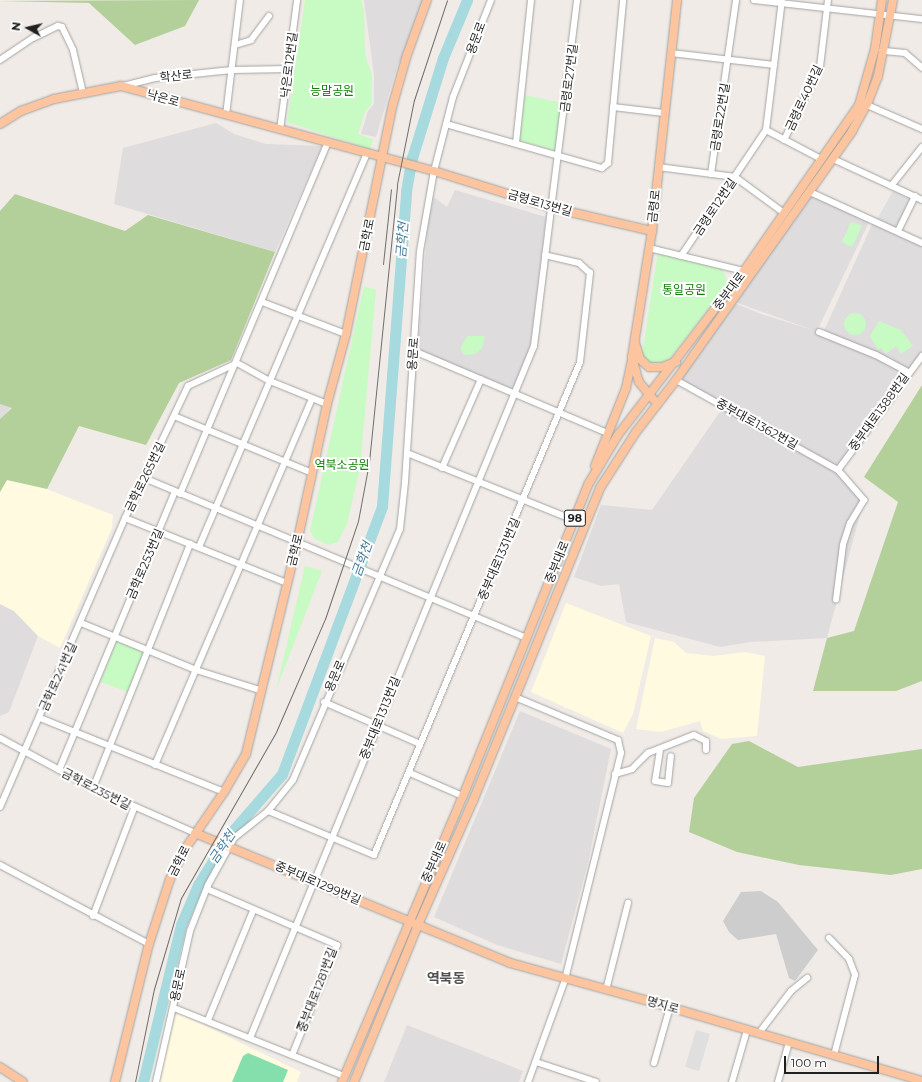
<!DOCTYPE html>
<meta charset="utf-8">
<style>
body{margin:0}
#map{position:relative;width:922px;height:1082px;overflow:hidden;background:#f0ebe6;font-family:Montserrat,"Noto Sans KR",sans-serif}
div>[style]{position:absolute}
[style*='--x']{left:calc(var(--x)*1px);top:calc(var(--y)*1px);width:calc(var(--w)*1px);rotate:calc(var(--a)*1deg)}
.residential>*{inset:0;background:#dedcdd}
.education>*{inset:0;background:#fffae0}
.religious>*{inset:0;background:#cdcdcd}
.forest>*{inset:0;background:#b3cf9a}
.park>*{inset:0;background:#c8fac3}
.round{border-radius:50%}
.pitch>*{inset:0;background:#84dfad}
.parking>*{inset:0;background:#dfdfdf}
.river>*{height:11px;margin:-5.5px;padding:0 5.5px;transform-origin:5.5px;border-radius:5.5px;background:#a6dade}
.roads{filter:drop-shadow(0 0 1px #a3a3a3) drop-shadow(0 0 1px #a3a3a3)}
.minor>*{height:6px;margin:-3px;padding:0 3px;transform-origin:3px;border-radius:3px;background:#fff}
.major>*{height:8px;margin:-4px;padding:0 4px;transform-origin:4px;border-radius:4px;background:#fcc59f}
.tram>*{height:1px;margin:-0.5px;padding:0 0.5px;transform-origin:0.5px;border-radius:0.5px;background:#6d6d6d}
span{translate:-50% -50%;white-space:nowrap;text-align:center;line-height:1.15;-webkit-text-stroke:4px #fff;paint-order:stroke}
.shield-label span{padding:1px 3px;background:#fff;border:1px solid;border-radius:3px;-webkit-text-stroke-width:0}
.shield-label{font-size:11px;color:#1f1f1f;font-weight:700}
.street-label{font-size:12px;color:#1f1f1f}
.park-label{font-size:12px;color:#15800b}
.water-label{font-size:13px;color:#427b98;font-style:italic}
.quarter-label{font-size:14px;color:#525252;font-weight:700}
.north{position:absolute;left:8px;top:8px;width:40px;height:40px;-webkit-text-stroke:3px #fff;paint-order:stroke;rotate:278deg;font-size:11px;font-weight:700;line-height:16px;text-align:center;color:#1f1f1f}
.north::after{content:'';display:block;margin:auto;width:14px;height:18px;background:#1f1f1f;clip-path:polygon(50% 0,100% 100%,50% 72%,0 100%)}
.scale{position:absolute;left:784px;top:1056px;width:95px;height:18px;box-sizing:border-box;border:2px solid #1f1f1f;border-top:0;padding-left:5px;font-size:12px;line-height:14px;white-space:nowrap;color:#1f1f1f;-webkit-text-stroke:3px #fff;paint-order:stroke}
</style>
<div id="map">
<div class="residential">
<i style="clip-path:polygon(364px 0,423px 0,403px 57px,398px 64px,376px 137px,361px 134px,368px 111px,374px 104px,374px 75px)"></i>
<i style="clip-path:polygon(216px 123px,234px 134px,266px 144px,322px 146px,275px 252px,114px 204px,123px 148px)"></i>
<i style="clip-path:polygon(455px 190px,546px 217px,530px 348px,515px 386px,510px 388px,421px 351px,418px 347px,428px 221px,434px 197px,447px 207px)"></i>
<i style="clip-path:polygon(812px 194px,870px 220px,817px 331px,823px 333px,873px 222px,922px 243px,922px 356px,838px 470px,864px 500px,827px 638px,750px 642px,720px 647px,626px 622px,619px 584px,601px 586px,574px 577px,601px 505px,652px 510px,724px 406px,676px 380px,732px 302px,761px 314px,816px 331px,735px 302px)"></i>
<i style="clip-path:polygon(0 404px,12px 407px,0 419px)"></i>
<i style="clip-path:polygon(0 604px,14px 611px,38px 636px,9px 712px,0 716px)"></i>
<i style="clip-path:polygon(520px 711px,611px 749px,588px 863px,561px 964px,497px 945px,434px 917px)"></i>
<i style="clip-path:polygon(407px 1025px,523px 1071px,519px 1082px,384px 1082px)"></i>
</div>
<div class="education">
<i style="clip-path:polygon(7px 480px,39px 486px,113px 515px,112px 528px,60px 648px,38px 636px,14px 611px,0 604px,0 492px)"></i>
<i style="clip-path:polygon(566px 603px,651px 636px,633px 714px,623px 733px,531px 692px)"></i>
<i style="clip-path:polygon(655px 638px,674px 642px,686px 653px,714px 656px,745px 652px,765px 656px,757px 736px,721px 739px,703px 731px,700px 721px,661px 732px,636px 729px)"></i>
<i style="clip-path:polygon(179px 1013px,301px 1072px,297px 1082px,159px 1082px,173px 1017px)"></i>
</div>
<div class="religious">
<i style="clip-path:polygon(761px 891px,778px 902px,818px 950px,795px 981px,789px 978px,776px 934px,738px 940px,729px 932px,723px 921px,741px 892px)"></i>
</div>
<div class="forest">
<i style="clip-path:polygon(199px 0,185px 26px,135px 45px,89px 3px,0 1px)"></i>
<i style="clip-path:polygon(15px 194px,125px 231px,148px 215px,275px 252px,231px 360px,179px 383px,146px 445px,79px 426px,47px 489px,7px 480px,0 492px,0 419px,12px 408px,0 404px,0 211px)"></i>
<i style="clip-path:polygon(922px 385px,922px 681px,896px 691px,813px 691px,827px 638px,854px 631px,898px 502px,864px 477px)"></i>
<i style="clip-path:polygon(749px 741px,798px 767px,922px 749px,922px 869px,891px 875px,799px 865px,737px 852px,689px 832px,694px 798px,732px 744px)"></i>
</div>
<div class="park">
<i style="clip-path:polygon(305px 0,361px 0,364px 9px,365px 54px,372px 75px,371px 105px,365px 112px,358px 134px,373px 139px,370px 149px,287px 122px)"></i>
<i style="clip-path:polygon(525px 95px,562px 103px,557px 151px,519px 140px)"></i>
<i style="clip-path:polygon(851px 222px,862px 226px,852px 247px,842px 242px)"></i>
<i style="clip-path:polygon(658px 251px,721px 266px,728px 283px,667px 362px,658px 366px,648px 362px,642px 355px)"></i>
<i style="clip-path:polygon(364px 286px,376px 290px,360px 467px,347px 524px,338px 542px,328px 545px,315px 539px,310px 531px)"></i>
<i class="round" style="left:844px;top:313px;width:22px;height:22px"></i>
<i style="clip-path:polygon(879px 321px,901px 330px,913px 346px,901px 354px,896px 346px,886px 354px,881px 348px,878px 350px,870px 336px)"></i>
<i style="clip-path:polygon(467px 336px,485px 336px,482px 348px,475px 354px,464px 355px,460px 349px)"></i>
<i style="clip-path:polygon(305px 566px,322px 571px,276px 690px)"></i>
<i style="clip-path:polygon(116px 641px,144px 651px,128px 692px,101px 682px)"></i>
</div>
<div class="pitch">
<i style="clip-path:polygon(248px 1053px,288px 1070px,283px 1082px,232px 1082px,243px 1056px)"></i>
</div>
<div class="parking">
<i style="clip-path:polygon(893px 191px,912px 200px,897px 230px,876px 221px)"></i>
<i style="clip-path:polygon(696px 1030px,710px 1034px,699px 1071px,685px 1067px)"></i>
</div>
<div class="river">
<i style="--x:143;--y:1082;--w:162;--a:-76.4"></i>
<i style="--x:181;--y:925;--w:43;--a:-67"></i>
<i style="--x:198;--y:885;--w:59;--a:-58.2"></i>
<i style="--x:229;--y:835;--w:81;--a:-49"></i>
<i style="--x:282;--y:774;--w:286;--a:-69.5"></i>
<i style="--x:382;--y:506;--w:316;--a:-85.6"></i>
<i style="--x:406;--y:191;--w:34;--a:-80"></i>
<i style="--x:412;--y:158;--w:105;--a:-72.8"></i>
<i style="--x:443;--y:58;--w:63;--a:-67.5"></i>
</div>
<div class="roads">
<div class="minor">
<i style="--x:754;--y:0;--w:169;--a:6.5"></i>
<i style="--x:235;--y:45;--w:17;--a:-17"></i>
<i style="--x:251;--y:40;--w:30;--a:-53"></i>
<i style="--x:885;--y:51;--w:20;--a:6"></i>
<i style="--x:905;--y:53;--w:23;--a:41"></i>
<i style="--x:671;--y:53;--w:104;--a:6.6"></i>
<i style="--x:0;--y:60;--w:40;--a:-34"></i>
<i style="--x:33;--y:38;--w:28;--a:-26"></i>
<i style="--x:58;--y:26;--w:4;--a:14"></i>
<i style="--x:62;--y:27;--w:25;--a:64"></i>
<i style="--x:73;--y:50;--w:44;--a:76.9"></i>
<i style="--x:123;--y:86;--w:33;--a:-14"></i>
<i style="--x:155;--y:78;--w:77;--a:-5.9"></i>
<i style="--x:232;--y:70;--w:57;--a:-1"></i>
<i style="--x:867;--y:105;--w:60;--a:23.6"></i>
<i style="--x:613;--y:107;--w:51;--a:6.7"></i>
<i style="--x:226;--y:115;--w:116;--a:-83.1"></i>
<i style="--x:446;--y:124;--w:162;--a:15.8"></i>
<i style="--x:602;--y:168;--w:8;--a:-40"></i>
<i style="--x:608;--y:163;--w:164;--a:-84.7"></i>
<i style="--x:280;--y:130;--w:131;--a:-82.5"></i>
<i style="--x:766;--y:130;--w:62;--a:27.8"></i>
<i style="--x:784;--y:140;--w:81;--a:-63.7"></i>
<i style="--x:820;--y:67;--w:67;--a:-83.2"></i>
<i style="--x:516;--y:143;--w:144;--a:-84"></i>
<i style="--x:833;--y:159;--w:98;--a:24.7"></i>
<i style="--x:658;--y:167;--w:78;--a:7.4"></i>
<i style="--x:735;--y:177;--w:61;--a:36.3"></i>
<i style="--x:711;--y:174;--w:176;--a:-81.8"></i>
<i style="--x:891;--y:186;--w:50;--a:-51.5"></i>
<i style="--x:810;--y:192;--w:123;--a:24.5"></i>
<i style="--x:898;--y:231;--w:39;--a:-64"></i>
<i style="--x:649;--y:248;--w:98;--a:13.6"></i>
<i style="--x:681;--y:256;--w:152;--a:-56"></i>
<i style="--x:766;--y:130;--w:131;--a:-83"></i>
<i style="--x:262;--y:302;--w:90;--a:20.9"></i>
<i style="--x:819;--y:332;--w:61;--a:22"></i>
<i style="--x:876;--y:355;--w:36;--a:28"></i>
<i style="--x:414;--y:351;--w:210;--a:23"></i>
<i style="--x:237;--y:363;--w:38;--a:29"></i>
<i style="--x:270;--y:381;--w:61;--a:22"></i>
<i style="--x:676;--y:380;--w:185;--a:29.1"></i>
<i style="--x:838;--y:470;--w:40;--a:49"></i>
<i style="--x:864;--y:500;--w:27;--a:121"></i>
<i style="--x:850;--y:523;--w:23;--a:108"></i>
<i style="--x:843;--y:545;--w:55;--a:97.3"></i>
<i style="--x:174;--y:416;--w:149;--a:22.4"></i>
<i style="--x:407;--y:453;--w:180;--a:21.9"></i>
<i style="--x:442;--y:468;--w:97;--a:-66.3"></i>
<i style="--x:838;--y:470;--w:142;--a:-53.6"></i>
<i style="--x:144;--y:478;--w:414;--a:22.7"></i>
<i style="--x:180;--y:494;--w:382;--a:-67.2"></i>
<i style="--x:125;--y:518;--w:175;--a:21.9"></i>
<i style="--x:199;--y:547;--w:427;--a:-66.9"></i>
<i style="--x:81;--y:623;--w:124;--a:22.2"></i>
<i style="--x:196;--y:670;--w:67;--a:17.4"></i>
<i style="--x:515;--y:697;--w:112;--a:22.7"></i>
<i style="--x:618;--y:740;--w:13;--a:77"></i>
<i style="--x:621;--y:753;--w:234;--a:103.9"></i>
<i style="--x:565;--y:980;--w:109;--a:109.9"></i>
<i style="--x:324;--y:702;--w:105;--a:23.6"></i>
<i style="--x:40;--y:718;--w:198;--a:21.9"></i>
<i style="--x:0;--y:738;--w:106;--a:28.3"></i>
<i style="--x:93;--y:788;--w:111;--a:23.8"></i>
<i style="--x:660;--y:750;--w:31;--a:99"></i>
<i style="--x:655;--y:781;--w:13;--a:9"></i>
<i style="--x:668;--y:783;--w:27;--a:-84"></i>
<i style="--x:155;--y:765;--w:398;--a:-66.8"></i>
<i style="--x:59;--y:770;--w:301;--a:-67.4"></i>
<i style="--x:410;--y:773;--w:58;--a:23.5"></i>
<i style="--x:615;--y:774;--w:18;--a:-16"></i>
<i style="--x:632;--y:769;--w:23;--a:-45"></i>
<i style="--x:648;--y:753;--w:49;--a:-21.4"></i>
<i style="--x:694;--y:735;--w:13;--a:27"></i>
<i style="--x:706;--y:741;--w:9;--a:90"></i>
<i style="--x:93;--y:788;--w:263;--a:-68.3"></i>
<i style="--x:0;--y:807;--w:315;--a:-66.6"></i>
<i style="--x:125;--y:518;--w:146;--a:-64.5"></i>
<i style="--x:188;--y:386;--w:54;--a:-25.1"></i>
<i style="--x:268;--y:811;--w:115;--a:22.5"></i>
<i style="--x:374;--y:855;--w:534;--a:-67.32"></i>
<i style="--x:580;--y:362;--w:90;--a:-83.6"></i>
<i style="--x:590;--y:273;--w:15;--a:-138"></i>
<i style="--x:579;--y:263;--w:35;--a:-167"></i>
<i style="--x:0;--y:865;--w:169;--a:27.9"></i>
<i style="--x:207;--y:889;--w:142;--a:23.3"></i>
<i style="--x:337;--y:945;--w:119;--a:112.2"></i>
<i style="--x:93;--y:916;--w:116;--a:-69.2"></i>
<i style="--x:829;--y:938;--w:29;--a:46"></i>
<i style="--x:849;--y:959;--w:17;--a:69"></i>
<i style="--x:855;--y:975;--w:83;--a:104.7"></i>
<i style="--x:606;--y:990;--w:90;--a:-75.8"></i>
<i style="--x:174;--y:1008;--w:183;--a:21.8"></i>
<i style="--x:208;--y:1020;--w:118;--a:-67.6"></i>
<i style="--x:759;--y:1033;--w:53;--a:-52.7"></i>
<i style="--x:791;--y:991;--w:21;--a:-39"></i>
<i style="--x:250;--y:1038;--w:748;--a:-67.69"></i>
<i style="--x:534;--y:346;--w:349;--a:-82.9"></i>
<i style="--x:536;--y:1062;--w:63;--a:18.4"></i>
<i style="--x:654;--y:1063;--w:58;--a:-74.1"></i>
<i style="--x:156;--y:1082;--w:155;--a:-77.3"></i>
<i style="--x:190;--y:931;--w:49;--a:-68.6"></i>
<i style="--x:208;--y:885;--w:54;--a:-61"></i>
<i style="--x:234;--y:838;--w:43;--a:-38.5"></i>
<i style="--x:268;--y:811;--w:40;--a:-51"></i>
<i style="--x:293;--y:780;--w:273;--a:-66.9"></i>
<i style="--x:400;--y:529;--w:47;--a:-83.9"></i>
<i style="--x:405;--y:482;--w:231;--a:-86.3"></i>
<i style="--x:420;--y:251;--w:81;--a:-80.1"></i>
<i style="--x:434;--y:171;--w:76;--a:-75.6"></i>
<i style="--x:453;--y:97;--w:104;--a:-68.6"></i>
<i style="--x:732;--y:1082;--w:54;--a:-73.9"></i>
<i style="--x:778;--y:1082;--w:41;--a:-74.6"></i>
</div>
<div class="major">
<i style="--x:0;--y:124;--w:25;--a:-32"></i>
<i style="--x:21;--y:111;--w:35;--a:-20"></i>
<i style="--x:54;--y:99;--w:68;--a:-11"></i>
<i style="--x:121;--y:86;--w:324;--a:15.2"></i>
<i style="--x:434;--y:171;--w:125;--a:17.3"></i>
<i style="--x:553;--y:208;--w:102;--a:13.1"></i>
<i style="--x:635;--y:343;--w:17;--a:73"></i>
<i style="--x:640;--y:359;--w:12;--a:42"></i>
<i style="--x:649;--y:367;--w:13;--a:0"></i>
<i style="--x:662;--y:367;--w:15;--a:-20"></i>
<i style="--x:654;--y:400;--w:23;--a:-130"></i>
<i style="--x:639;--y:382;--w:26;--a:-106"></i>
<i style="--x:632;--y:357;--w:128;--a:-81"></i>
<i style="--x:652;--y:231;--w:232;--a:-83.8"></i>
<i style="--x:595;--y:466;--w:84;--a:-68.3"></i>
<i style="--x:626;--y:388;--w:29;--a:-78"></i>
<i style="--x:195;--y:833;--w:341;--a:22.4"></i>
<i style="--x:510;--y:963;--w:155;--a:15.4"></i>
<i style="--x:659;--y:1004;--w:274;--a:16.3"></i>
<i style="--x:0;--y:1067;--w:27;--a:33"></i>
<i style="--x:115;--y:1082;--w:142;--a:-76.2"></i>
<i style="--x:149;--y:944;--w:68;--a:-72.1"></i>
<i style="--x:170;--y:879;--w:30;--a:-64"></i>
<i style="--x:183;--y:852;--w:73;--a:-55.7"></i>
<i style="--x:224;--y:792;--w:44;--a:-59.9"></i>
<i style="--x:246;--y:754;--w:217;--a:-76.4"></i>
<i style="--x:297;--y:543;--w:142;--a:-77.8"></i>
<i style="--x:327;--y:404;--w:73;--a:-74.8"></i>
<i style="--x:346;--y:334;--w:235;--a:-78.5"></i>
<i style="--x:393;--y:104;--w:51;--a:-74.1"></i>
<i style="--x:407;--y:55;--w:59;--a:-70"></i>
<i style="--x:342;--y:1082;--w:311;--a:-67.1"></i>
<i style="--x:463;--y:796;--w:337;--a:-68.1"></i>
<i style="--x:589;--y:483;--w:56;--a:-58.9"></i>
<i style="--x:618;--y:435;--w:207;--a:-52.5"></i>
<i style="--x:744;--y:271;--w:202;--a:-55.3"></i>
<i style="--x:859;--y:105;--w:58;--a:-74.1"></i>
<i style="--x:875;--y:49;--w:49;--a:-81.9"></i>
<i style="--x:354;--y:1082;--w:170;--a:-67.8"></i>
<i style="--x:418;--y:925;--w:136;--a:-66.1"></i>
<i style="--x:473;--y:801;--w:338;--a:-67.9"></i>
<i style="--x:600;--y:488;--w:67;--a:-57.3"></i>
<i style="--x:636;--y:432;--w:66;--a:-52.4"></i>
<i style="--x:676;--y:380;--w:305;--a:-54.7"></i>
<i style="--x:852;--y:131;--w:33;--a:-61"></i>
<i style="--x:868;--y:102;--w:28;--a:-69"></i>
<i style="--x:878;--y:76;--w:77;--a:-78.8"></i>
</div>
</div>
<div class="tram">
<i style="--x:383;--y:264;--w:75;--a:-83.9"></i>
<i style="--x:135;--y:1082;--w:95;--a:-78.5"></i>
<i style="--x:154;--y:989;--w:95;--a:-73.5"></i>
<i style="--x:181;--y:898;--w:191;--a:-60.2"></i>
<i style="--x:276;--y:732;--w:123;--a:-66.6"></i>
<i style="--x:325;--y:619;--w:103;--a:-71.4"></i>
<i style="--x:358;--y:521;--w:60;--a:-79.4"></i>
<i style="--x:369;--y:462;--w:279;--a:-84.2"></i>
<i style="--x:397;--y:184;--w:86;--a:-78.6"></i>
<i style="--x:414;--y:100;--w:105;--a:-71.7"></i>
</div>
<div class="shield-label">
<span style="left:575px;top:518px">98</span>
</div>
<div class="street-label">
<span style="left:476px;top:38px;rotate:-69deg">용문로</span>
<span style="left:289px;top:65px;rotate:-83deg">낙은로12번길</span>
<span style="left:176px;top:76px;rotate:-6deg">학산로</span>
<span style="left:569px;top:78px;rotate:-83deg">금령로27번길</span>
<span style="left:163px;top:98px;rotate:16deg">낙은로</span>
<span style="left:804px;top:98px;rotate:-65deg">금령로40번길</span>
<span style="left:720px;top:117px;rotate:-81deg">금령로22번길</span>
<span style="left:540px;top:203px;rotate:16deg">금령로13번길</span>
<span style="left:654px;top:206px;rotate:-84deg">금령로</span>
<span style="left:715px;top:207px;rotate:-56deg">금령로12번길</span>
<span style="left:367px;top:235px;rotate:-79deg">금학로</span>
<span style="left:729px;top:291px;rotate:-53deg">중부대로</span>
<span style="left:413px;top:354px;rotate:-86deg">용문로</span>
<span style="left:879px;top:412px;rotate:-54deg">중부대로1388번길</span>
<span style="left:757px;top:424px;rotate:29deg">중부대로1362번길</span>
<span style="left:145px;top:477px;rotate:-64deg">금학로265번길</span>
<span style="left:295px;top:550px;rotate:-76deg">금학로</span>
<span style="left:499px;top:559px;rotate:-67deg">중부대로1331번길</span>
<span style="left:557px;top:562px;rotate:-68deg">중부대로</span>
<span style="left:145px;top:564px;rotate:-67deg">금학로253번길</span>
<span style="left:335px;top:676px;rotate:-67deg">용문로</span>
<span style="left:58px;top:677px;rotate:-66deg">금학로241번길</span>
<span style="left:380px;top:718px;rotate:-68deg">중부대로1313번길</span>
<span style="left:96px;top:789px;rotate:27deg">금학로235번길</span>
<span style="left:179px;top:861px;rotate:-63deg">금학로</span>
<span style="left:434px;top:862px;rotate:-66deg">중부대로</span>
<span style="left:318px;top:883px;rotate:23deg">중부대로1299번길</span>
<span style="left:178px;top:985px;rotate:-78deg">용문로</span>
<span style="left:317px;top:990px;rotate:-69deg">중부대로1281번길</span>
<span style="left:663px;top:1005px;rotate:16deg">명지로</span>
</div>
<div class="park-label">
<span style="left:332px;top:91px">능말공원</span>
<span style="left:684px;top:290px">통일공원</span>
<span style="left:342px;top:465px">역북소공원</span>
</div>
<div class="water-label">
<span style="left:402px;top:240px;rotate:-86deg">금학천</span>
<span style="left:362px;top:559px;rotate:-70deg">금학천</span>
<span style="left:222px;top:847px;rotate:-56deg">금학천</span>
</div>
<div class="quarter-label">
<span style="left:446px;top:978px">역북동</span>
</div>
<div class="north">N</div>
<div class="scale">100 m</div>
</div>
